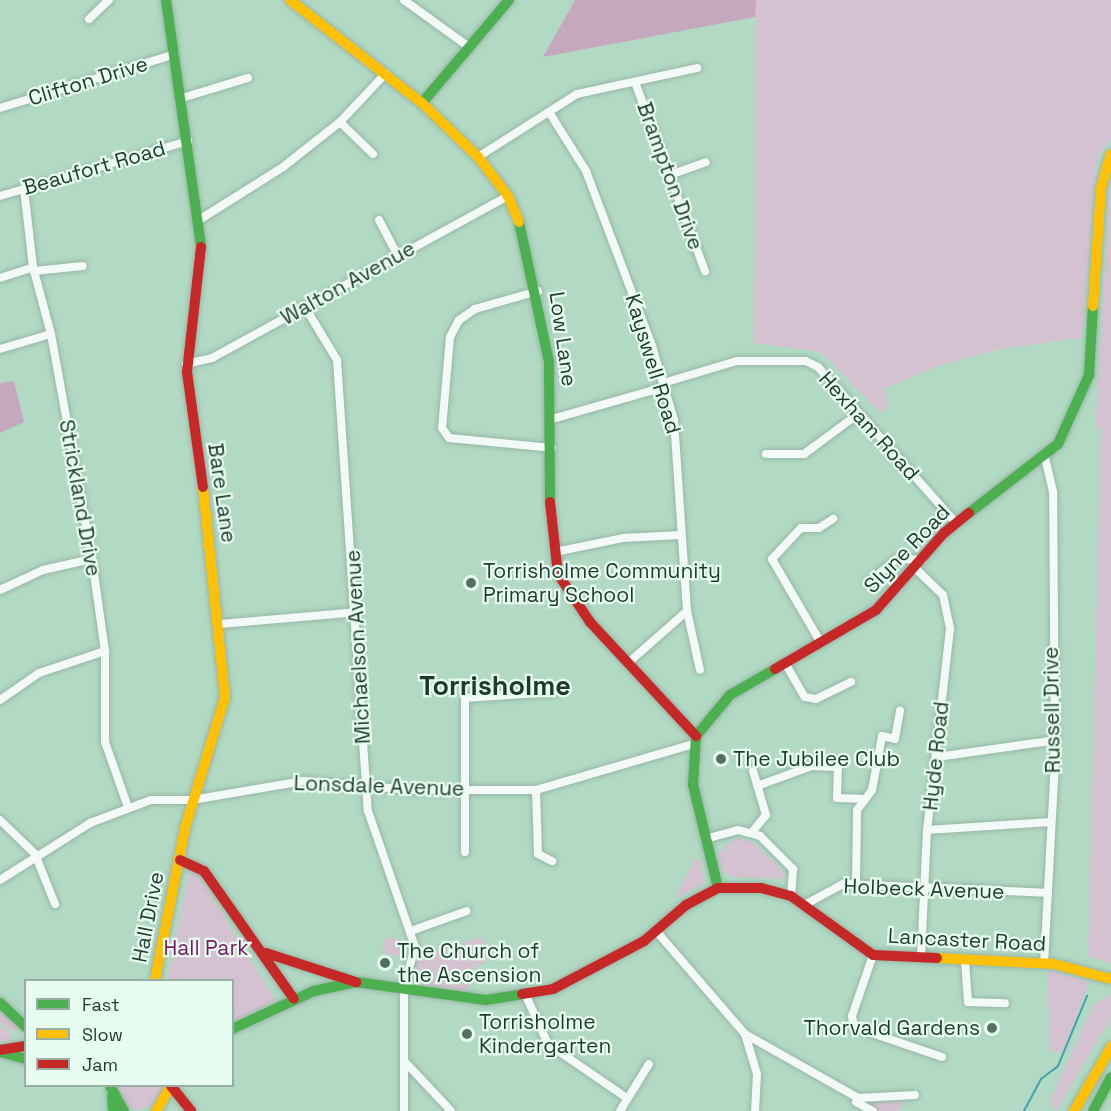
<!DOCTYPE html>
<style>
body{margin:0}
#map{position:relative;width:1111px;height:1111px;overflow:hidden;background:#b1d9c3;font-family:"Space Grotesk",sans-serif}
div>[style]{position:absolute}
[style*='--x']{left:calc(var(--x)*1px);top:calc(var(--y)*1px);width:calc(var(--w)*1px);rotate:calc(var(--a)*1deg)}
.green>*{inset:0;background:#d4c2d0}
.forest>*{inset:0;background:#c5a8be}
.stream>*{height:2px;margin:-1px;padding:0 1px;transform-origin:1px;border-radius:1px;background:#44a1ae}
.roads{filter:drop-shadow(0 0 2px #97b7a6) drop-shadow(0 0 2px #97b7a6)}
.street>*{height:8px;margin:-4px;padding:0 4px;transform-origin:4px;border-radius:4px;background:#f3f9f6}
.fast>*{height:10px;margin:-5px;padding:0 5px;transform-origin:5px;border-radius:5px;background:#4caf50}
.slow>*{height:10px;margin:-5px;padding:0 5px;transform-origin:5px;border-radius:5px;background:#ffc107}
.jam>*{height:10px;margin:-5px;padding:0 5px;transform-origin:5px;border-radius:5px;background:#c62828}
.dots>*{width:16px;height:16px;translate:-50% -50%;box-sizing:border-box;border:3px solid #e8fdf1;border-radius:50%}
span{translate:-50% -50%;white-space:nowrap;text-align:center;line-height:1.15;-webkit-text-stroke:4.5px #e8fdf1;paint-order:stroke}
.street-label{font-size:21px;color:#1d3b2c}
.poi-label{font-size:21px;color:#1d3b2c}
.left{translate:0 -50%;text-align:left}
.right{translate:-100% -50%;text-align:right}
.park-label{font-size:21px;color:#7c1663}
.district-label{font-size:27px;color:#1d3b2c;font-weight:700}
.legend{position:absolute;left:24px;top:979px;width:210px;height:108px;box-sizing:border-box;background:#e8fdf1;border:2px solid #97afa2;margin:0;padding:8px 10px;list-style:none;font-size:18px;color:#1d3b2c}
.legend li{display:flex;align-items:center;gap:12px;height:30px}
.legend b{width:30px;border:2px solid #97afa2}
</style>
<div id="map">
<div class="green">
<i style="clip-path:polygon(756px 0,1111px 0,1111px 139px,1099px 154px,1096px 171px,1082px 338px,1000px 349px,938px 366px,884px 389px,889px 405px,881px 413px,821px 352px,754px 343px)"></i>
<i style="clip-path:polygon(1111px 167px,1111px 964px,1088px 956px,1101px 427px,1095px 429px)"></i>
<i style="clip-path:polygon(736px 838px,753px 842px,784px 872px,783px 879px,732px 877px,723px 871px,718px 853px)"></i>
<i style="clip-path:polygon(700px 858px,704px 883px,674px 899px,695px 860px)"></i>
<i style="clip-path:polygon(191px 863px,276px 1001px,233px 1022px,232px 980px,167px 980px)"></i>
<i style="clip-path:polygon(385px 937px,403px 940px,404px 958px,382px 952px)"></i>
<i style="clip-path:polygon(482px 937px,488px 960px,470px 971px,468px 992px,414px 985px,417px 957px)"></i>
<i style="clip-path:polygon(1047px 970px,1090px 981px,1062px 1053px,1050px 1050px)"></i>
<i style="clip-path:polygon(1111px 994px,1111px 1018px,1056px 1111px,1050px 1101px,1093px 1006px)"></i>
<i style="clip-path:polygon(0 1012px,13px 1020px,20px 1029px,11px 1031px,0 1023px)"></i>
<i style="clip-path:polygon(0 1026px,9px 1032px,13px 1045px,0 1041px)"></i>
<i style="clip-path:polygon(116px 1086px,164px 1086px,164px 1090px,154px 1106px,136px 1110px,124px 1104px)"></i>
<i style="clip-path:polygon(904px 1101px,898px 1111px,878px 1111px,863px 1102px)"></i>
</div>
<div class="forest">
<i style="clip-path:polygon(575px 0,756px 0,755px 17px,543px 57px)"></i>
<i style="clip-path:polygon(14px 381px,24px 422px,0 433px,0 383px)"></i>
</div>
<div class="stream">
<i style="--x:1024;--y:1111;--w:36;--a:-62"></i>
<i style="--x:1041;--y:1079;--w:21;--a:-37"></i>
<i style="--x:1058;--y:1066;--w:76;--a:-67.5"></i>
</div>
<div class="roads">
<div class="street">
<i style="--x:404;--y:0;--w:80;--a:35.9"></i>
<i style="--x:89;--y:19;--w:28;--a:-44"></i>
<i style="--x:635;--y:82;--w:202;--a:69.7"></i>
<i style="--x:182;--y:98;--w:69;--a:-16.9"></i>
<i style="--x:0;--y:108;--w:183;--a:-17.1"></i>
<i style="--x:549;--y:112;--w:70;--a:57.9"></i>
<i style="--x:586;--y:171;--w:187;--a:69.3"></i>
<i style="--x:652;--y:346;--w:77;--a:73.4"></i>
<i style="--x:674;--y:420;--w:191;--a:86.1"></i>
<i style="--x:687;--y:611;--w:60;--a:77.6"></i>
<i style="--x:340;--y:122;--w:46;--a:44.1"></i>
<i style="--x:478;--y:157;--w:117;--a:-32.5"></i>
<i style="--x:577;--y:94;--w:123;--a:-12.2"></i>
<i style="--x:667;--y:176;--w:41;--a:-19.7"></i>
<i style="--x:24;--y:189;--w:79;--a:83.4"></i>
<i style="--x:33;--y:267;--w:69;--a:75"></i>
<i style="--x:51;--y:334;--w:229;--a:79.7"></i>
<i style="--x:92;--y:559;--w:93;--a:82"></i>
<i style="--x:105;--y:651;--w:91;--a:90"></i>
<i style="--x:105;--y:742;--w:69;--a:70.5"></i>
<i style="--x:0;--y:196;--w:196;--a:-16.3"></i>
<i style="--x:199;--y:220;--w:99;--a:-32.2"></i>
<i style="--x:283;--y:167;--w:73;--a:-38.3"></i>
<i style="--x:340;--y:122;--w:67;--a:-46.8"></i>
<i style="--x:379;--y:220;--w:41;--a:62.2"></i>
<i style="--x:34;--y:271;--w:49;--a:-5.8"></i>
<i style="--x:0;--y:278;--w:35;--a:-18"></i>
<i style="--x:538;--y:291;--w:66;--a:164.1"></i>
<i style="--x:475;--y:309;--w:19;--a:145"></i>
<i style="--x:459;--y:320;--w:19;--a:118"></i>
<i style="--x:450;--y:337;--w:91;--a:95"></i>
<i style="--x:442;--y:428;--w:12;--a:55"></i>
<i style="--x:449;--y:438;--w:103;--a:5.5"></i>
<i style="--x:305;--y:307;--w:62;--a:58.9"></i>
<i style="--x:337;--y:360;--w:452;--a:86.1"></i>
<i style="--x:368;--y:811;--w:144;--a:70.9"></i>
<i style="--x:415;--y:947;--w:41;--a:105.4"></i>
<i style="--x:404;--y:987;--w:124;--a:90"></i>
<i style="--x:0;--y:349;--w:53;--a:-16.4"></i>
<i style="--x:186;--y:364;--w:27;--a:-13"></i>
<i style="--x:212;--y:358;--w:337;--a:-28.7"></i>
<i style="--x:663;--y:383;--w:77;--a:-16.6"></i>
<i style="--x:737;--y:361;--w:69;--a:0"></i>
<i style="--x:806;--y:361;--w:13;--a:27"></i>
<i style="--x:818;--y:367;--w:208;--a:48.5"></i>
<i style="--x:552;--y:419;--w:116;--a:-15.9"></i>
<i style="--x:766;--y:454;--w:38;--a:0"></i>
<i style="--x:804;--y:454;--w:67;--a:-36.5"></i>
<i style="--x:555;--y:552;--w:69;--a:-11.6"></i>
<i style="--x:623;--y:538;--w:58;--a:-3"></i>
<i style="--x:915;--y:568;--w:39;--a:44"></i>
<i style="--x:943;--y:595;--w:35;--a:78"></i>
<i style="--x:950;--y:629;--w:202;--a:96.5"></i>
<i style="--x:927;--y:830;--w:127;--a:92.7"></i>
<i style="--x:868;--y:583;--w:38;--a:-40"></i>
<i style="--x:897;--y:559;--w:25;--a:2"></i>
<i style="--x:0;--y:590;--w:47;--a:-24.9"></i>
<i style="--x:43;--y:570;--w:50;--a:-12.7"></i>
<i style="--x:221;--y:624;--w:137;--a:-5"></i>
<i style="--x:821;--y:643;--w:97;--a:-120.3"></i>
<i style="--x:772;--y:559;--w:42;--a:-46.9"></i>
<i style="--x:801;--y:528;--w:18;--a:0"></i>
<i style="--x:819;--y:528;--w:17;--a:-33"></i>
<i style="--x:628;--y:663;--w:79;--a:-41.4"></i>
<i style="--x:785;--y:663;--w:39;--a:60"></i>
<i style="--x:805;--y:697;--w:11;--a:10"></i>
<i style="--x:816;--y:699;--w:39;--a:-26"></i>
<i style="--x:0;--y:700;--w:47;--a:-34.7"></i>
<i style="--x:39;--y:673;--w:70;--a:-18.4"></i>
<i style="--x:937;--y:757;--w:114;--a:-8.1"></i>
<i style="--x:753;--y:771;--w:46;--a:73.5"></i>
<i style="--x:766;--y:815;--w:21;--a:129"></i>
<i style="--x:757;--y:786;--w:59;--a:-20"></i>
<i style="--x:812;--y:766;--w:26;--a:2"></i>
<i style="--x:838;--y:767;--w:31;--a:92"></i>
<i style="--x:837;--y:798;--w:23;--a:2"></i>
<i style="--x:536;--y:790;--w:64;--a:88.2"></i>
<i style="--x:538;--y:854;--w:16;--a:27"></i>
<i style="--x:0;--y:820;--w:49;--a:44.2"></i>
<i style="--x:35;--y:854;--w:54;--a:68.2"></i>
<i style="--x:927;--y:830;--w:124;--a:-3.7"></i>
<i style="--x:705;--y:839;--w:34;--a:-15"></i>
<i style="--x:738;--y:830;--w:23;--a:15"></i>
<i style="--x:760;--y:836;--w:47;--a:45"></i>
<i style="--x:793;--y:869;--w:27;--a:94"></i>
<i style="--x:465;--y:852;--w:154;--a:-90"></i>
<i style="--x:465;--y:698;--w:89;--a:-3.9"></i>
<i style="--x:0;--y:880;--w:107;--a:-32.3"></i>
<i style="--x:90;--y:823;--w:65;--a:-20.7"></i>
<i style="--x:151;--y:800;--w:41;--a:0"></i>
<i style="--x:192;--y:800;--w:113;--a:-9.7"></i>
<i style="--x:303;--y:781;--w:110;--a:4.7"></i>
<i style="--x:413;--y:790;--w:123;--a:0"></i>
<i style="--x:536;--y:790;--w:164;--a:-16.3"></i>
<i style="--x:856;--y:884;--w:74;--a:-89.2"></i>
<i style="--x:857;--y:810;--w:25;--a:-53"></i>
<i style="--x:872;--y:790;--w:55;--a:-79.5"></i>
<i style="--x:882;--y:736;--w:13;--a:13"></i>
<i style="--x:895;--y:739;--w:29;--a:-80"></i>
<i style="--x:806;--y:904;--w:42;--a:-28.4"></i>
<i style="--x:843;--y:884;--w:205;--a:2.5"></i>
<i style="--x:411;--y:931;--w:59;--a:-19.7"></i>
<i style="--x:656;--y:931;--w:136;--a:49.2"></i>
<i style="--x:745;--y:1034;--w:130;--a:29.5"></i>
<i style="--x:873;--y:955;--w:65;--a:109"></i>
<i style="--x:852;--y:1016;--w:11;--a:80"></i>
<i style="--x:854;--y:1027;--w:93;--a:18.8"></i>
<i style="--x:965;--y:960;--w:42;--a:85.9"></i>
<i style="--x:968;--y:1002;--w:37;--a:2"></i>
<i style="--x:1044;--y:964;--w:205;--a:-86.9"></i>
<i style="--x:1055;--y:759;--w:267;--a:-90.4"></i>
<i style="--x:1053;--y:492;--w:35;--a:-103"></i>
<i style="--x:526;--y:996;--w:53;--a:65.4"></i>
<i style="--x:548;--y:1044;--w:96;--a:34.4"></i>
<i style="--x:745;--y:1034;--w:42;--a:73.3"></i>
<i style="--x:757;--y:1074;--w:37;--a:93"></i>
<i style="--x:405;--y:1062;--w:67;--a:46.8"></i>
<i style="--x:858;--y:1098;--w:57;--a:-3"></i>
<i style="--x:856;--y:1102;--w:19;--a:28"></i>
<i style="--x:620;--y:1111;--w:55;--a:-58.3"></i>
</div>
<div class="fast">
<i style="--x:166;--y:0;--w:249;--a:81.9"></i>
<i style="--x:422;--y:103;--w:135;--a:-49.8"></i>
<i style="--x:519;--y:222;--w:143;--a:77.9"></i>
<i style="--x:549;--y:362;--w:140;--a:89.6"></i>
<i style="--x:969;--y:513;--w:113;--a:-37.8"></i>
<i style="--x:1058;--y:444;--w:76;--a:-65.8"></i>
<i style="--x:1089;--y:375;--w:69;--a:-86.7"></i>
<i style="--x:718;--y:888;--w:106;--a:-103.6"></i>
<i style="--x:693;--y:785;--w:49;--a:-86.5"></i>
<i style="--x:696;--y:736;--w:53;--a:-50.3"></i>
<i style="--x:730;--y:695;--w:52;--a:-30"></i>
<i style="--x:0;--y:1003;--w:35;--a:43"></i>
<i style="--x:232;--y:1029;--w:90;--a:-24.9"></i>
<i style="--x:314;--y:991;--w:43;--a:-12.1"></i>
<i style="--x:356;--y:982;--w:131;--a:7.9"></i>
<i style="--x:486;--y:1000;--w:36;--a:-9"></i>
<i style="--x:0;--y:1052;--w:27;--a:15"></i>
<i style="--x:110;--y:1086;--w:29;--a:61"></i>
<i style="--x:112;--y:1096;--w:15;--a:86"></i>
<i style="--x:1093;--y:1111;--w:38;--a:-62"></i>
</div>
<div class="slow">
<i style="--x:290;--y:0;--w:167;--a:38"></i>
<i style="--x:422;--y:103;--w:78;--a:44"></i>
<i style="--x:478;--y:157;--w:49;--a:52.4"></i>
<i style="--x:508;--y:196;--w:28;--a:67"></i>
<i style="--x:1093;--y:306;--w:118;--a:-86.1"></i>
<i style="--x:1101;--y:188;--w:35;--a:-74"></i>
<i style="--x:937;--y:958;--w:117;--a:2.9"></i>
<i style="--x:1054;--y:964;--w:59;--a:14.7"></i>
<i style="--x:155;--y:980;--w:155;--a:-78.8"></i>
<i style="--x:185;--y:828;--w:137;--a:-73"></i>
<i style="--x:225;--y:697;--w:211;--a:-96"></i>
<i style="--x:156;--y:1111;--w:29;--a:-59"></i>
<i style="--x:1074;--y:1111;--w:74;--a:-60"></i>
</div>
<div class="jam">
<i style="--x:201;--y:247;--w:126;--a:96.4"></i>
<i style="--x:187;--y:372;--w:116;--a:82.1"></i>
<i style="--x:550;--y:502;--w:72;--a:83.7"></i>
<i style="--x:558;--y:574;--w:58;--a:56.3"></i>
<i style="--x:590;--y:622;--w:156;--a:47.1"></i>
<i style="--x:775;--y:669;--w:117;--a:-30.3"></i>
<i style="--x:876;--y:610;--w:103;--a:-48.6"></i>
<i style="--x:944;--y:533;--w:32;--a:-39"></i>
<i style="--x:180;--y:860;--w:26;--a:25"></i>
<i style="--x:204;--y:871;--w:156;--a:54.9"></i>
<i style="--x:266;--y:953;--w:95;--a:17.9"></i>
<i style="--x:522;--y:994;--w:31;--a:-9"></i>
<i style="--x:553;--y:989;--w:103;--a:-27.8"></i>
<i style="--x:644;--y:941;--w:55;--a:-40.6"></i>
<i style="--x:686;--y:905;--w:36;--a:-28"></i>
<i style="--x:718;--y:888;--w:43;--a:0"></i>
<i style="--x:761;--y:888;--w:31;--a:15"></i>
<i style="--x:791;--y:896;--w:101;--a:35.7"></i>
<i style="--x:873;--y:955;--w:64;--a:2.7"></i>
<i style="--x:0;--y:1050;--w:26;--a:-9"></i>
<i style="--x:171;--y:1086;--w:32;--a:51"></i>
</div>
</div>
<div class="dots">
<i style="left:471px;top:583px;background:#517261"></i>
<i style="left:721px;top:759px;background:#517261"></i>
<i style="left:385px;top:963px;background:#517261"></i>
<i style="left:992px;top:1028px;background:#517261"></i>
<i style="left:467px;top:1034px;background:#517261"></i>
</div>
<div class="street-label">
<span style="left:88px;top:81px;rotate:-17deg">Clifton Drive</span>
<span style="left:94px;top:168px;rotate:-16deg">Beaufort Road</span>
<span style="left:670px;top:176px;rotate:70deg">Brampton Drive</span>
<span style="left:348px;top:283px;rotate:-29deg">Walton Avenue</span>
<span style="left:563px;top:339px;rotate:82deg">Low Lane</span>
<span style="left:653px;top:364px;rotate:73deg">Kayswell Road</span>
<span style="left:869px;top:426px;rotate:48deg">Hexham Road</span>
<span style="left:222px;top:493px;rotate:82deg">Bare Lane</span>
<span style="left:80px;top:498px;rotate:80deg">Strickland Drive</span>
<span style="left:907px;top:549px;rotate:-46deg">Slyne Road</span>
<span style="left:358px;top:647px;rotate:-93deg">Michaelson Avenue</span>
<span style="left:1052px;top:710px;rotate:-91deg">Russell Drive</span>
<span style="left:936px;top:756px;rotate:-84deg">Hyde Road</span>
<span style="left:379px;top:786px;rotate:2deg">Lonsdale Avenue</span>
<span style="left:924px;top:889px;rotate:2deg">Holbeck Avenue</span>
<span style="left:148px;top:917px;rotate:-79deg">Hall Drive</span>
<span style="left:967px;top:940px;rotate:3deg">Lancaster Road</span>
</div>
<div class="poi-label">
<span class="left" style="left:483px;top:583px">Torrisholme Community<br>Primary School</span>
<span class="left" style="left:733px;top:759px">The Jubilee Club</span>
<span class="left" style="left:397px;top:963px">The Church of<br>the Ascension</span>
<span class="left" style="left:479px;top:1034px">Torrisholme<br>Kindergarten</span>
<span class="right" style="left:980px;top:1028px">Thorvald Gardens</span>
</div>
<div class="park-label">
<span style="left:206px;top:948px">Hall Park</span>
</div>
<div class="district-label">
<span style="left:495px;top:686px">Torrisholme</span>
</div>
<ul class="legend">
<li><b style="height:8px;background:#4caf50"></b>Fast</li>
<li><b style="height:8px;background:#ffc107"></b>Slow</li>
<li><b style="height:8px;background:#c62828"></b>Jam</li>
</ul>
</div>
